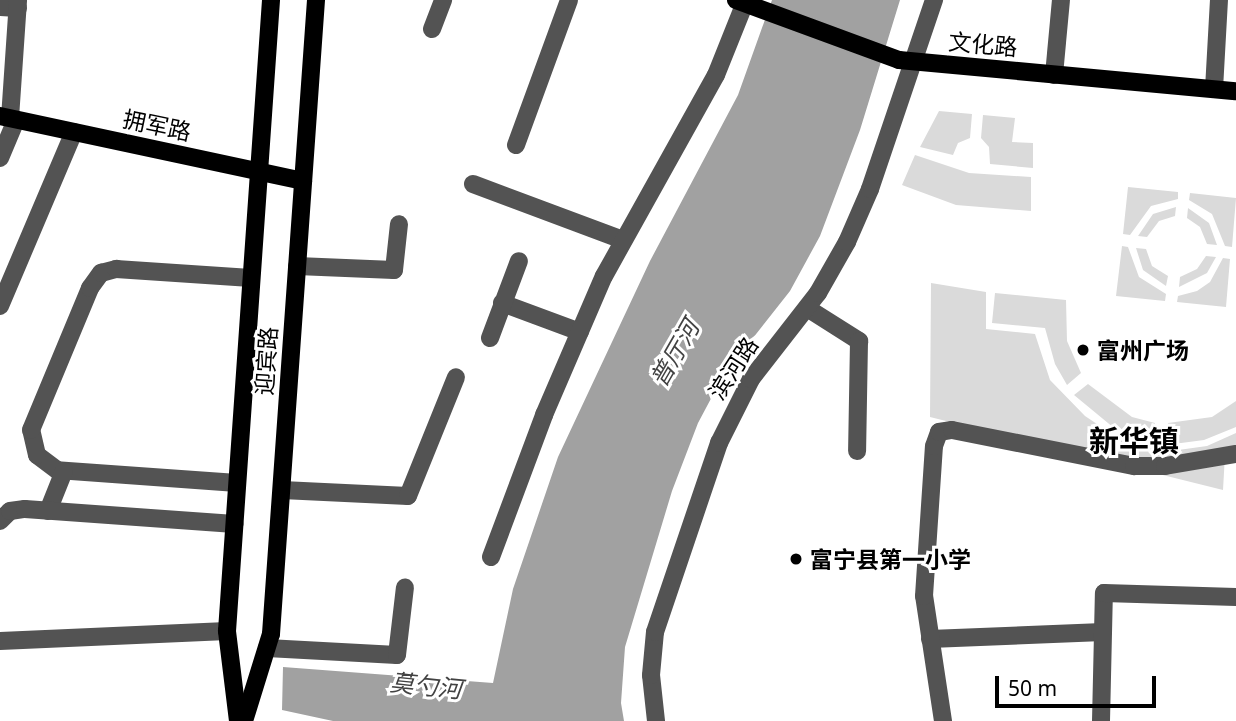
<!DOCTYPE html>
<meta charset="utf-8">
<style>
body{margin:0}
#map{position:relative;width:1236px;height:721px;overflow:hidden;background:#fff;font-family:"Noto Sans","Noto Sans SC",sans-serif}
div>[style]{position:absolute}
[style*='--x']{left:calc(var(--x)*1px);top:calc(var(--y)*1px);width:calc(var(--w)*1px);rotate:calc(var(--a)*1deg)}
.green>*{inset:0;background:#dadada}
.water>*{inset:0;background:#a1a1a1}
.minor>*{height:18px;margin:-9px;padding:0 9px;transform-origin:9px;border-radius:9px;background:#535353}
.major>*{height:18px;margin:-9px;padding:0 9px;transform-origin:9px;border-radius:9px;background:#000}
.dots>*{width:19px;height:19px;translate:-50% -50%;box-sizing:border-box;border:4px solid #fff;border-radius:50%}
span{translate:-50% -50%;white-space:nowrap;text-align:center;line-height:1.15;-webkit-text-stroke:6px #fff;paint-order:stroke}
.street-label{font-size:23px;color:#000}
.poi-label{font-size:23px;color:#000;font-weight:700}
.left{translate:0 -50%;text-align:left}
.water-label{font-size:24px;color:#424242;font-style:italic}
.district-label{font-size:30px;color:#000;font-weight:700}
.scale{position:absolute;left:995px;top:676px;width:161px;height:32px;box-sizing:border-box;border:4px solid #000;border-top:0;padding-left:9px;font-size:21px;line-height:24px;white-space:nowrap;color:#000;-webkit-text-stroke:5px #fff;paint-order:stroke}
</style>
<div id="map">
<div class="green">
<i style="clip-path:polygon(939px 111px,972px 114px,970px 138px,958px 143px,953px 155px,920px 147px)"></i>
<i style="clip-path:polygon(983px 115px,1015px 118px,1012px 142px,1033px 143px,1033px 168px,990px 164px,989px 147px,981px 138px)"></i>
<i style="clip-path:polygon(915px 155px,969px 173px,1031px 177px,1031px 211px,956px 205px,902px 185px)"></i>
<i style="clip-path:polygon(1128px 187px,1178px 192px,1178px 199px,1151px 206px,1130px 235px,1123px 234px)"></i>
<i style="clip-path:polygon(1190px 193px,1236px 198px,1232px 247px,1225px 246px,1212px 214px,1189px 200px)"></i>
<i style="clip-path:polygon(1176px 207px,1175px 216px,1159px 221px,1147px 237px,1138px 236px,1153px 214px)"></i>
<i style="clip-path:polygon(1188px 208px,1209px 223px,1217px 245px,1207px 244px,1200px 227px,1187px 218px)"></i>
<i style="clip-path:polygon(1122px 246px,1128px 247px,1139px 277px,1166px 294px,1165px 301px,1116px 296px)"></i>
<i style="clip-path:polygon(1136px 248px,1146px 249px,1152px 266px,1168px 276px,1166px 286px,1143px 270px)"></i>
<i style="clip-path:polygon(1206px 256px,1216px 257px,1207px 273px,1179px 287px,1180px 277px,1197px 269px)"></i>
<i style="clip-path:polygon(1223px 258px,1230px 259px,1226px 307px,1177px 302px,1178px 296px,1197px 291px,1210px 282px)"></i>
<i style="clip-path:polygon(931px 283px,986px 292px,986px 329px,1035px 334px,1050px 380px,1085px 416px,1118px 438px,1164px 452px,1207px 446px,1236px 433px,1236px 453px,1225px 455px,1223px 490px,930px 417px)"></i>
<i style="clip-path:polygon(995px 293px,1066px 300px,1067px 341px,1081px 373px,1067px 385px,1055px 364px,1045px 328px,992px 323px)"></i>
<i style="clip-path:polygon(1088px 384px,1132px 417px,1155px 423px,1155px 443px,1114px 428px,1074px 395px)"></i>
<i style="clip-path:polygon(1236px 401px,1236px 427px,1204px 440px,1166px 445px,1168px 423px,1212px 417px)"></i>
</div>
<div class="water">
<i style="clip-path:polygon(772px 0,900px 0,860px 130px,820px 236px,790px 291px,723px 376px,698px 423px,672px 491px,625px 647px,621px 703px,624px 721px,333px 721px,282px 710px,283px 667px,493px 683px,513px 589px,558px 457px,650px 261px,738px 95px)"></i>
</div>
<div class="minor">
<i style="--x:0;--y:7;--w:18;--a:3"></i>
<i style="--x:432;--y:29;--w:31;--a:-69"></i>
<i style="--x:1054;--y:75;--w:75;--a:-84.7"></i>
<i style="--x:1214;--y:89;--w:89;--a:-86.8"></i>
<i style="--x:10;--y:118;--w:118;--a:-86.1"></i>
<i style="--x:516;--y:145;--w:154;--a:-69.9"></i>
<i style="--x:0;--y:158;--w:41;--a:-67.2"></i>
<i style="--x:473;--y:184;--w:160;--a:20.5"></i>
<i style="--x:297;--y:266;--w:97;--a:2.4"></i>
<i style="--x:394;--y:270;--w:46;--a:-83.8"></i>
<i style="--x:502;--y:303;--w:83;--a:20.4"></i>
<i style="--x:0;--y:306;--w:189;--a:-67"></i>
<i style="--x:807;--y:308;--w:62;--a:32.4"></i>
<i style="--x:859;--y:341;--w:110;--a:91"></i>
<i style="--x:490;--y:338;--w:82;--a:-69.4"></i>
<i style="--x:237;--y:483;--w:180;--a:-175.9"></i>
<i style="--x:57;--y:470;--w:25;--a:-143"></i>
<i style="--x:37;--y:455;--w:26;--a:-103"></i>
<i style="--x:31;--y:430;--w:154;--a:-67.4"></i>
<i style="--x:90;--y:288;--w:19;--a:-54"></i>
<i style="--x:101;--y:273;--w:16;--a:-15"></i>
<i style="--x:116;--y:269;--w:135;--a:3.8"></i>
<i style="--x:282;--y:490;--w:126;--a:2.7"></i>
<i style="--x:408;--y:496;--w:128;--a:-68"></i>
<i style="--x:48;--y:511;--w:43;--a:-68.2"></i>
<i style="--x:0;--y:521;--w:14;--a:-45"></i>
<i style="--x:10;--y:511;--w:15;--a:-8"></i>
<i style="--x:25;--y:509;--w:210;--a:4.1"></i>
<i style="--x:491;--y:557;--w:152;--a:-69.5"></i>
<i style="--x:544;--y:415;--w:151;--a:-66.7"></i>
<i style="--x:604;--y:276;--w:230;--a:-60.9"></i>
<i style="--x:716;--y:75;--w:81;--a:-68.2"></i>
<i style="--x:930;--y:639;--w:173;--a:-2.3"></i>
<i style="--x:0;--y:641;--w:227;--a:-2.5"></i>
<i style="--x:267;--y:648;--w:130;--a:3.1"></i>
<i style="--x:397;--y:655;--w:68;--a:-83.3"></i>
<i style="--x:656;--y:721;--w:46;--a:-96.2"></i>
<i style="--x:651;--y:675;--w:43;--a:-84.7"></i>
<i style="--x:655;--y:632;--w:200;--a:-71.3"></i>
<i style="--x:719;--y:443;--w:72;--a:-63.4"></i>
<i style="--x:751;--y:379;--w:109;--a:-52.1"></i>
<i style="--x:818;--y:293;--w:59;--a:-60.4"></i>
<i style="--x:847;--y:242;--w:58;--a:-66.5"></i>
<i style="--x:870;--y:189;--w:200;--a:-71.3"></i>
<i style="--x:943;--y:721;--w:126;--a:-98.6"></i>
<i style="--x:924;--y:596;--w:150;--a:-86.2"></i>
<i style="--x:934;--y:446;--w:15;--a:-70"></i>
<i style="--x:939;--y:432;--w:13;--a:-9"></i>
<i style="--x:952;--y:430;--w:186;--a:11.2"></i>
<i style="--x:1134;--y:466;--w:31;--a:0"></i>
<i style="--x:1165;--y:466;--w:72;--a:-9.6"></i>
<i style="--x:1101;--y:721;--w:128;--a:-88.7"></i>
<i style="--x:1104;--y:593;--w:132;--a:1.7"></i>
</div>
<div class="major">
<i style="--x:736;--y:0;--w:174;--a:20.2"></i>
<i style="--x:899;--y:60;--w:338;--a:5.3"></i>
<i style="--x:0;--y:116;--w:310;--a:12.1"></i>
<i style="--x:238;--y:721;--w:91;--a:-97"></i>
<i style="--x:227;--y:631;--w:633;--a:-86.01"></i>
<i style="--x:244;--y:721;--w:91;--a:-72.8"></i>
<i style="--x:271;--y:634;--w:636;--a:-85.94"></i>
</div>
<div class="dots">
<i style="left:1083px;top:350px;background:#000"></i>
<i style="left:796px;top:559px;background:#000"></i>
</div>
<div class="street-label">
<span style="left:983px;top:44px;rotate:5deg">文化路</span>
<span style="left:157px;top:125px;rotate:12deg">拥军路</span>
<span style="left:266px;top:361px;rotate:-86deg">迎宾路</span>
<span style="left:733px;top:368px;rotate:-57deg">滨河路</span>
</div>
<div class="poi-label">
<span class="left" style="left:1097px;top:350px">富州广场</span>
<span class="left" style="left:810px;top:559px">富宁县第一小学</span>
</div>
<div class="water-label">
<span style="left:674px;top:353px;rotate:-60deg">普厅河</span>
<span style="left:426px;top:685px;rotate:6deg">莫勺河</span>
</div>
<div class="district-label">
<span style="left:1134px;top:441px">新华镇</span>
</div>
<div class="scale">50 m</div>
</div>
